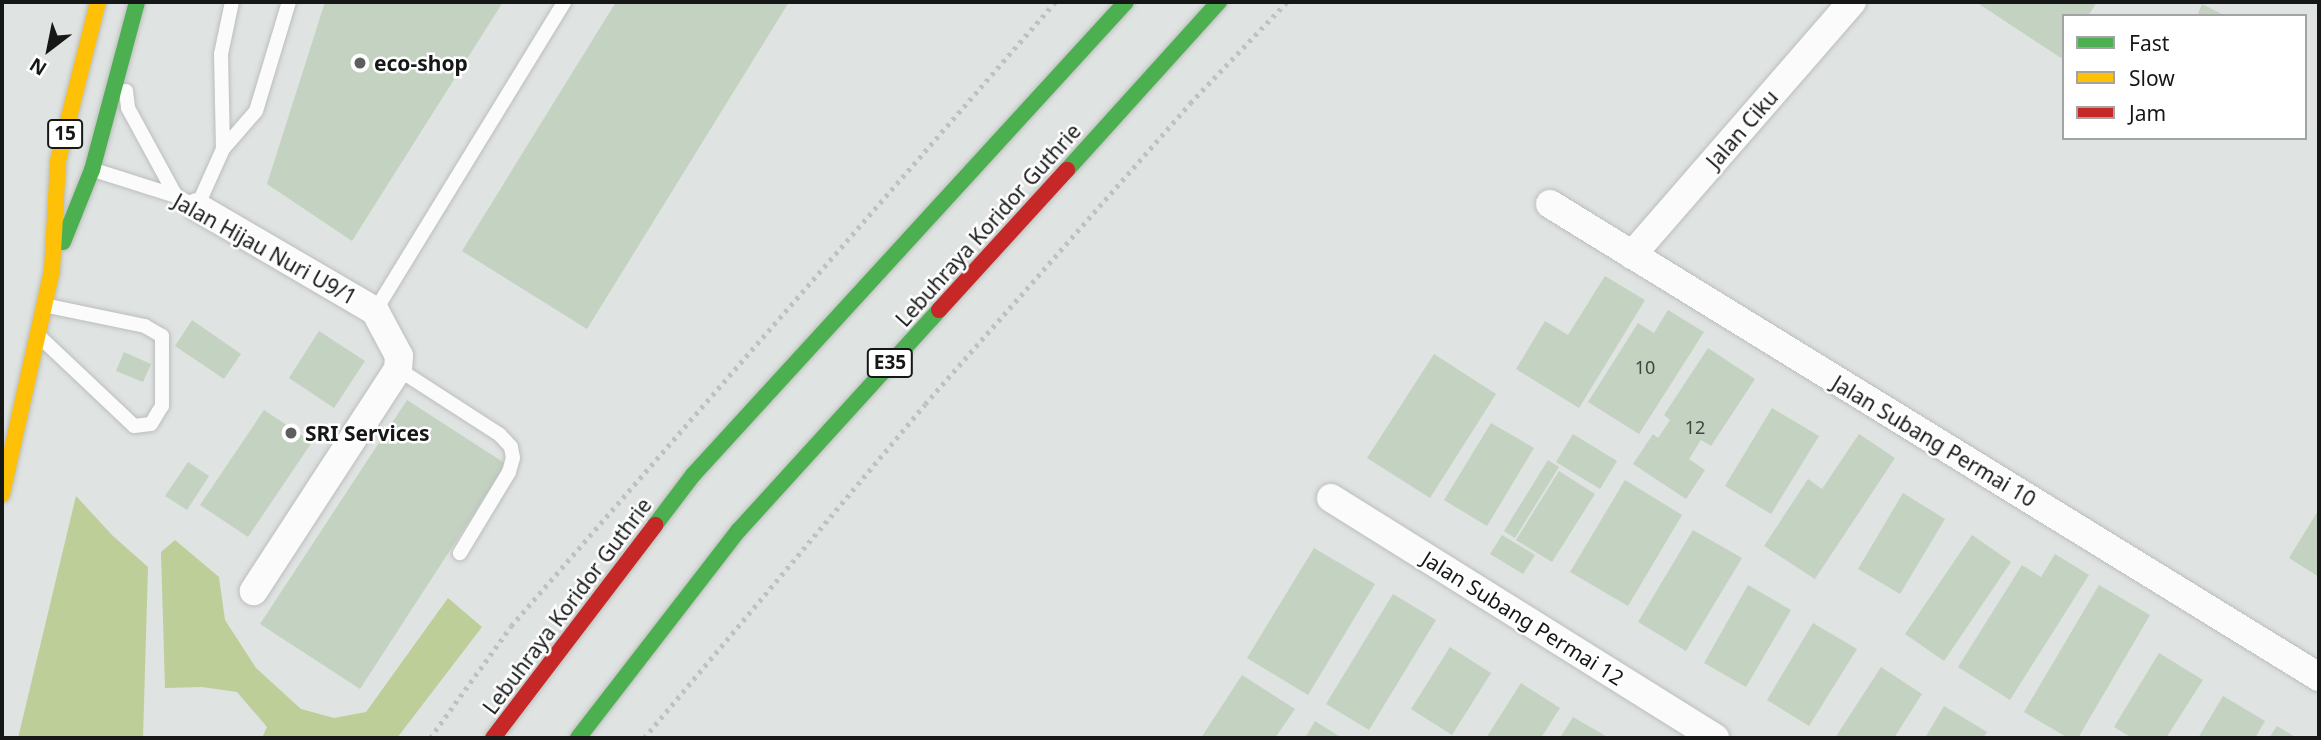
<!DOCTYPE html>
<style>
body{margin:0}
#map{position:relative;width:2321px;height:740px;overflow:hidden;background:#dfe3e1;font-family:"Noto Sans",sans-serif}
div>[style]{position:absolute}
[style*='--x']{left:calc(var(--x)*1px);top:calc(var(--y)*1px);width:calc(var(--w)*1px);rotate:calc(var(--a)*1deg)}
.forest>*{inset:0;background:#bdce99}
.building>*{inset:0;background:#c4d2c2}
.path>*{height:4.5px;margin-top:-2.25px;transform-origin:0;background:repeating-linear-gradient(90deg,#c0c2c1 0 3.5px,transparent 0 8.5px)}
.roads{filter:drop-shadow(0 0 2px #bbbebc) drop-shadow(0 0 2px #bbbebc)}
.lane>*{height:14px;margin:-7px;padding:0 7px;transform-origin:7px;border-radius:7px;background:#fafbfa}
.street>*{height:28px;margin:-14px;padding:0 14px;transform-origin:14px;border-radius:14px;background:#fafbfa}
.fast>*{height:16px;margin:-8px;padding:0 8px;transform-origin:8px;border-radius:8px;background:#4caf50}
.slow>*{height:16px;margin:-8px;padding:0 8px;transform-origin:8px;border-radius:8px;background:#ffc107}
.jam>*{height:16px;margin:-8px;padding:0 8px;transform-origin:8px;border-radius:8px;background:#c62828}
.dots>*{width:19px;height:19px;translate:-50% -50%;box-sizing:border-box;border:4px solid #fff;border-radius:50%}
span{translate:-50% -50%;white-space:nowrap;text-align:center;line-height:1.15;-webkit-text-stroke:5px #fff;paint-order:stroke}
.number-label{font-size:18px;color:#424642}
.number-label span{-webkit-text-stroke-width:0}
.shield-label span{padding:2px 5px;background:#fff;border:2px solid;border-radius:5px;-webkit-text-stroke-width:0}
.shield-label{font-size:19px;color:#161817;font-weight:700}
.poi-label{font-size:21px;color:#161817;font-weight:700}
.left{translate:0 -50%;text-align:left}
.street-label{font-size:21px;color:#161817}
.frame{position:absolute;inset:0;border:4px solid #161817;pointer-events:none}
.legend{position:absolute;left:2062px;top:14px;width:245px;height:126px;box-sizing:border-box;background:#fff;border:2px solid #a2a3a2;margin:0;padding:9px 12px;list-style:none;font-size:21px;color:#161817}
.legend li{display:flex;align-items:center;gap:14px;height:35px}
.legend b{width:35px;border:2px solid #a2a3a2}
.north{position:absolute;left:14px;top:14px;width:70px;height:70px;-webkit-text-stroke:5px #fff;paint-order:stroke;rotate:212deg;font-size:19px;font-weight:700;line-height:28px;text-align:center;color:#161817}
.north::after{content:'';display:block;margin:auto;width:24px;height:32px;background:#161817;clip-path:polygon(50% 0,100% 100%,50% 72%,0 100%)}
</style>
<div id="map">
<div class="forest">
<i style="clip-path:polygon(76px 496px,113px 536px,148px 567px,143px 738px,18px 738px)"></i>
<i style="clip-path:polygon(175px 540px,219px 577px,225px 620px,256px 668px,301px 709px,334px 718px,366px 712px,448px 598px,482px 627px,397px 738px,262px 738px,267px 727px,237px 692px,202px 687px,165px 688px,161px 552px)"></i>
</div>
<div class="building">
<i style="clip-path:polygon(325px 2px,503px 2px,352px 241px,267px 184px)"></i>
<i style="clip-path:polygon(616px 2px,789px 2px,587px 329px,462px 251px)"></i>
<i style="clip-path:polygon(1980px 2px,2097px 2px,2088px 16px,2064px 16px,2064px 53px,2061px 58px,1979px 4px)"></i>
<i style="clip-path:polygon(2202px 4px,2226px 16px,2197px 16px)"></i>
<i style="clip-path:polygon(1605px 276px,1645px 300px,1579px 408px,1516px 369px,1545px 321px,1568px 335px)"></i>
<i style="clip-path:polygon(1668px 310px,1704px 332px,1639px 434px,1588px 402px,1638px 323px,1654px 333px)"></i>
<i style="clip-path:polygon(192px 320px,241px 354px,224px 379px,175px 346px)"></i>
<i style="clip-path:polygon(319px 331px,365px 361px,334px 408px,289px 378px)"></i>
<i style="clip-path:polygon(1708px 348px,1755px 379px,1711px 446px,1701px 440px,1689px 459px,1705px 470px,1686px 499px,1633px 464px,1653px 434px,1658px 438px,1670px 420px,1664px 415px)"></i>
<i style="clip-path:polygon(124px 352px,151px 364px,143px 382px,116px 371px)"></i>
<i style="clip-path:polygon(1434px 354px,1496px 394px,1430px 498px,1367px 458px)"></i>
<i style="clip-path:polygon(407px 400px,506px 464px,360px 689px,260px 624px)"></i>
<i style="clip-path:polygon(1772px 408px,1819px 436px,1771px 514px,1725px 486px)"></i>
<i style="clip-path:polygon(264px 410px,312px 442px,248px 537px,200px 505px)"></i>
<i style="clip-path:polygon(1491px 423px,1534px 448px,1487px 526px,1444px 500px)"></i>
<i style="clip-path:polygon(1573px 434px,1617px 461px,1600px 489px,1556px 462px)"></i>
<i style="clip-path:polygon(1859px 434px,1895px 458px,1815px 579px,1764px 546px,1808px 479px,1822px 489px)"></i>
<i style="clip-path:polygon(1548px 460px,1559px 467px,1515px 538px,1504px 531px)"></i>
<i style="clip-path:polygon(188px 462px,209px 476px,187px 510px,165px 496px)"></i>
<i style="clip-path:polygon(1559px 471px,1595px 494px,1552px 562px,1516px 540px)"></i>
<i style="clip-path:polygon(1625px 480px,1682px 515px,1628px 606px,1570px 572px)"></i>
<i style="clip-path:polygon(1903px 493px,1945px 519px,1900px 594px,1858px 569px)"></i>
<i style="clip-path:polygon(2319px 509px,2319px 577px,2289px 558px)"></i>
<i style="clip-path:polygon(1693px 530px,1742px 558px,1686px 651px,1638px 622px)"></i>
<i style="clip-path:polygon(1502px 535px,1535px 555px,1523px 574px,1490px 554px)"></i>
<i style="clip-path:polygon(1972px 535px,2011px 562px,1944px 661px,1905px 634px)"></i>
<i style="clip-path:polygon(1314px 548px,1375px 584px,1308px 695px,1247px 658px)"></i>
<i style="clip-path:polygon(2055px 554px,2089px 575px,2010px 700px,1958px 667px,2022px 565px,2041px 577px)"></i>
<i style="clip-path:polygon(1748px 585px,1791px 610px,1746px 687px,1704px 663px)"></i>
<i style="clip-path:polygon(2099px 585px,2150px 615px,2078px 738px,2068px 738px,2024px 712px)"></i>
<i style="clip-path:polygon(1393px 594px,1436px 620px,1369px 730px,1326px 704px)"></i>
<i style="clip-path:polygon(1813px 623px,1857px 649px,1809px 726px,1767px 700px)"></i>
<i style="clip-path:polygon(1450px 647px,1491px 673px,1452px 735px,1411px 709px)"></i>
<i style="clip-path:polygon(2159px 653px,2203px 680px,2166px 738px,2132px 738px,2114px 727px)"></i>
<i style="clip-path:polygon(1881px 667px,1922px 694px,1894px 738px,1835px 738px)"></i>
<i style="clip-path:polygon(1242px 675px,1295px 709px,1275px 738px,1201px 738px)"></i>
<i style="clip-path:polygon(1521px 683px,1560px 708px,1541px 738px,1486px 738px)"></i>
<i style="clip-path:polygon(2223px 696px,2265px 721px,2255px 738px,2198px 738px)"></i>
<i style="clip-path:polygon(1944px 706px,1987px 732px,1983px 738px,1925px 738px)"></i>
<i style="clip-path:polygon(1573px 717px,1609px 738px,1560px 738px)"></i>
<i style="clip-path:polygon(1315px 721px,1342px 738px,1305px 738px)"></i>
<i style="clip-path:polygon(2277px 726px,2297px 738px,2269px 738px)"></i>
</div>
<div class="path">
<i style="--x:430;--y:738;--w:138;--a:-54.1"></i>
<i style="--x:511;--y:626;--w:828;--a:-48.92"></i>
<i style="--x:644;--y:738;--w:436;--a:-49.9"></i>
<i style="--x:925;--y:404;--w:401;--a:-48.6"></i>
<i style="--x:1190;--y:103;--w:140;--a:-46.2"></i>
</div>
<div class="roads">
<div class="lane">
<i style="--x:126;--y:91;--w:17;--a:83"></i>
<i style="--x:128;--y:108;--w:100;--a:61.4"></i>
<i style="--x:223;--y:149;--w:95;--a:-91.2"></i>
<i style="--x:221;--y:54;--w:53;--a:-78.1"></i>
<i style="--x:94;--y:170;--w:86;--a:17.6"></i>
<i style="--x:176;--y:196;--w:24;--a:28"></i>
<i style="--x:197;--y:207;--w:64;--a:-65.9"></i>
<i style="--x:223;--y:149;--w:50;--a:-49"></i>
<i style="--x:256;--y:111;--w:114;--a:-73.2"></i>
<i style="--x:375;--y:311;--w:362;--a:-58.5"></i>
<i style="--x:41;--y:338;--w:128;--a:43.4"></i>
<i style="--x:134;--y:426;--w:17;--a:-7"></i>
<i style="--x:151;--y:424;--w:21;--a:-59"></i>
<i style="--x:162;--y:406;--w:70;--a:-90"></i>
<i style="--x:162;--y:336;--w:20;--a:-150"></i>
<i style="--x:145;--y:326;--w:103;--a:-168.3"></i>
<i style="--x:398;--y:369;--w:121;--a:32.9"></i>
<i style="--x:500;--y:435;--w:16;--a:47"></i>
<i style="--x:511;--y:447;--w:11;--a:80"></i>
<i style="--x:513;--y:458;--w:15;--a:106"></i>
<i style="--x:509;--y:472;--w:95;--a:121.2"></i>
</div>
<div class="street">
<i style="--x:1550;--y:204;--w:903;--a:31.6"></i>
<i style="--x:197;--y:207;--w:206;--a:30.3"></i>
<i style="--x:375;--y:311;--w:51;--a:61.9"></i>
<i style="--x:399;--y:356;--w:13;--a:94"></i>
<i style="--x:398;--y:369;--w:265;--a:123"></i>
<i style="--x:1632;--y:255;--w:335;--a:-49"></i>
<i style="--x:1331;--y:498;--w:453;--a:32"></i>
</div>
<div class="fast">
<i style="--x:1067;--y:170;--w:227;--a:-47.9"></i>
<i style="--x:63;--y:242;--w:78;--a:-68.1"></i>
<i style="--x:92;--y:170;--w:174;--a:-75"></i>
<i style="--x:655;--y:525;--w:63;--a:-52.8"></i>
<i style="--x:693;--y:475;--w:641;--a:-47.53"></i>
<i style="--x:578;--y:738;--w:263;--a:-52.3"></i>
<i style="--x:739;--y:530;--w:297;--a:-47.7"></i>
</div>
<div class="slow">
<i style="--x:2;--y:494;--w:230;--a:-77.4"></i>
<i style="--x:52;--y:270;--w:109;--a:-86.8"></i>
<i style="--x:58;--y:161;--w:164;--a:-75.9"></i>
</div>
<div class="jam">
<i style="--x:939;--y:310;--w:190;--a:-47.6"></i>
<i style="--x:493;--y:738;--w:268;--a:-52.7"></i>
</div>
</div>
<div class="dots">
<i style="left:360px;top:63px;background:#5c5f5e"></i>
<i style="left:291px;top:433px;background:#5c5f5e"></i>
</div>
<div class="number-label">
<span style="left:1645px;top:367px">10</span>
<span style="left:1695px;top:427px">12</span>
</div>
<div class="shield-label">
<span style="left:65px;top:134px">15</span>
<span style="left:890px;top:363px">E35</span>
</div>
<div class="poi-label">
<span class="left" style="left:374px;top:63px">eco-shop</span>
<span class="left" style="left:305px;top:433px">SRI Services</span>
</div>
<div class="street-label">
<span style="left:1742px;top:129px;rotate:-49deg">Jalan Ciku</span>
<span style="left:988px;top:225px;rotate:-48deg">Lebuhraya Koridor Guthrie</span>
<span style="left:265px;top:249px;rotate:29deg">Jalan Hijau Nuri U9/1</span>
<span style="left:1934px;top:441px;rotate:31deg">Jalan Subang Permai 10</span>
<span style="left:567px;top:606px;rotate:-53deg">Lebuhraya Koridor Guthrie</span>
<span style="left:1523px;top:618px;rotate:32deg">Jalan Subang Permai 12</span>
</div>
<div class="frame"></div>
<ul class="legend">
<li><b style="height:9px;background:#4caf50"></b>Fast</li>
<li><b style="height:9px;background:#ffc107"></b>Slow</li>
<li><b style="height:9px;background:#c62828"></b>Jam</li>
</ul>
<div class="north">N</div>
</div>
